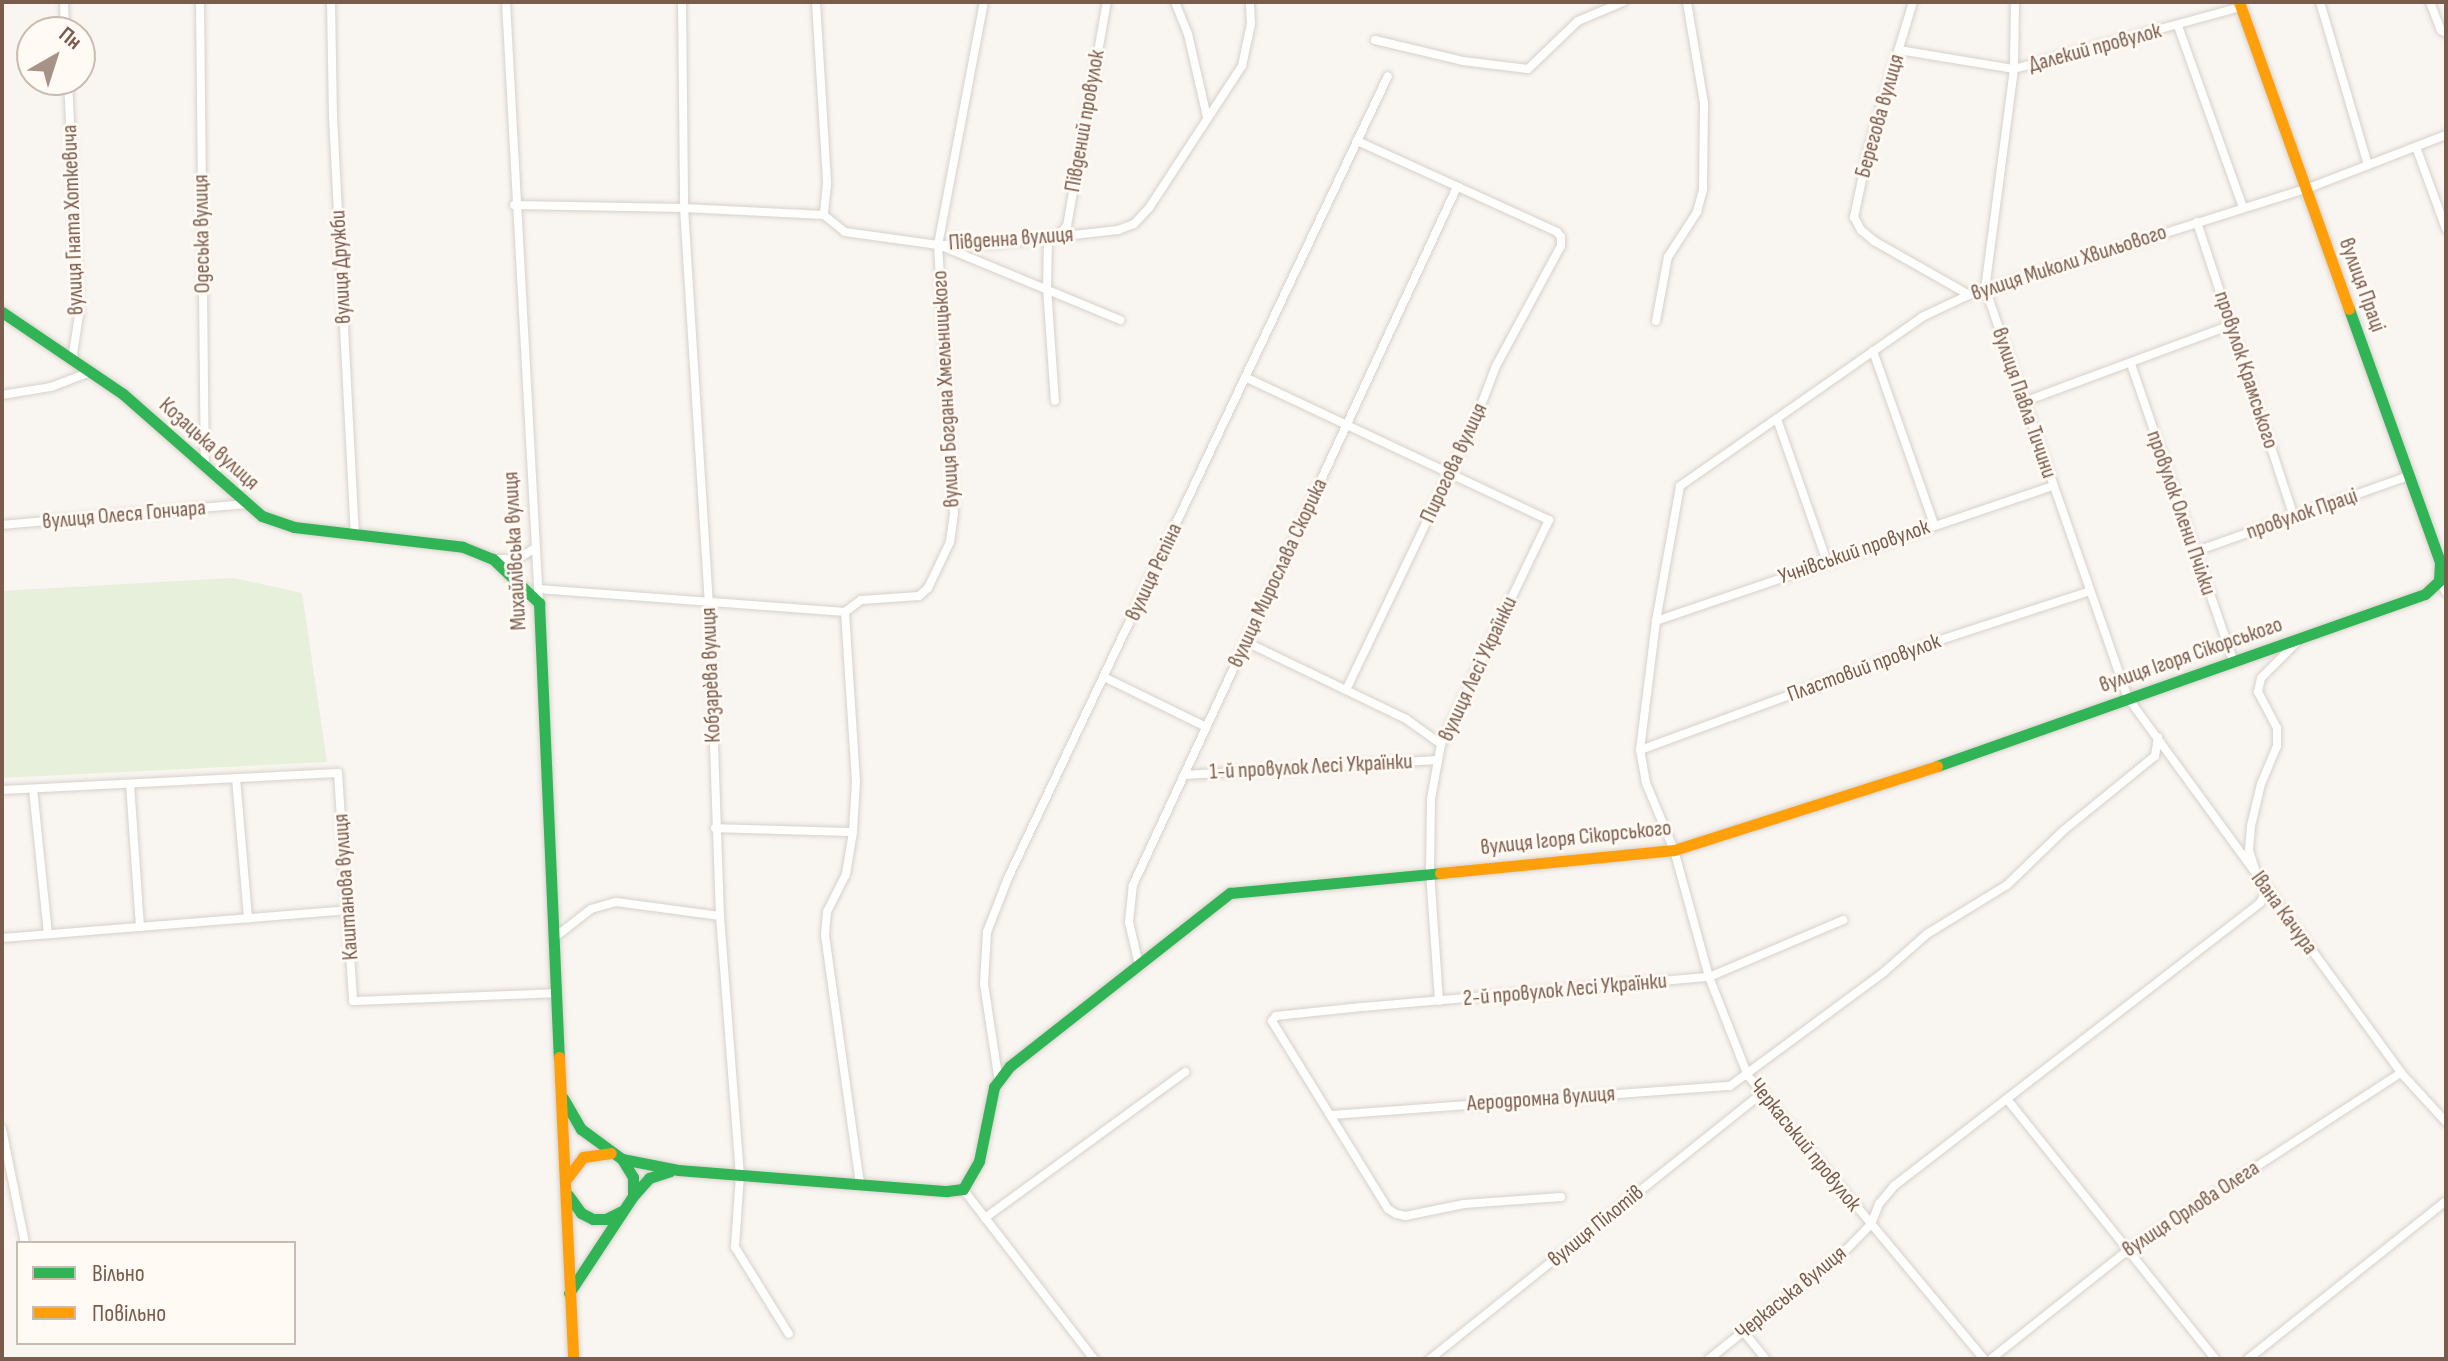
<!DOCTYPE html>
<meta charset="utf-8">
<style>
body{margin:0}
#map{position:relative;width:2448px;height:1361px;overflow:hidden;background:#f9f5f0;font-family:"Sofia Sans Condensed",sans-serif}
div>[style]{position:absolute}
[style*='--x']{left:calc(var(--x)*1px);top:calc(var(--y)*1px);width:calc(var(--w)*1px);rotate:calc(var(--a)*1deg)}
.green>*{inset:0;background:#e7f0db}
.roads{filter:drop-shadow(0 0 2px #d7d1cb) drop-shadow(0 0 2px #d7d1cb)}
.street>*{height:8px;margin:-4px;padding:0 4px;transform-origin:4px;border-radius:4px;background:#fefefd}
.fast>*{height:11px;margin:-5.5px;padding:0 5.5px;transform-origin:5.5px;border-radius:5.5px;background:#30b455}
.slow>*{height:11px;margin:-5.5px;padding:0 5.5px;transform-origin:5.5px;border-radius:5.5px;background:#ff9f0a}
span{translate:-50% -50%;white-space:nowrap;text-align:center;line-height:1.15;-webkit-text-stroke:6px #fffaf3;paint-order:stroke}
.street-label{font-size:22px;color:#7a5c4d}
.frame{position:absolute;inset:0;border:4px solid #7a5c4d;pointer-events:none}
.legend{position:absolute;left:16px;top:1241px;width:280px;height:104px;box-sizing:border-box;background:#fffaf3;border:2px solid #cabbb1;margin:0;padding:10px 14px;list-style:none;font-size:24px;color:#7a5c4d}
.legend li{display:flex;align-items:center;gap:16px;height:40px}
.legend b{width:40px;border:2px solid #cabbb1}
.north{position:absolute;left:16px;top:16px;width:80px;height:80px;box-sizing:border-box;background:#fffaf3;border:2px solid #cabbb1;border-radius:50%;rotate:39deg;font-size:22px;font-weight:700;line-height:32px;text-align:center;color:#7a5c4d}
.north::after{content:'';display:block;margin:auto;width:28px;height:36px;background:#a69286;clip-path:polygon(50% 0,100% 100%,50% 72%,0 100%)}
</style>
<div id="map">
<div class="green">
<i style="clip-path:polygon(233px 578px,302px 593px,327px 762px,2px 778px,2px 591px)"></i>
</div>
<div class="roads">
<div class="street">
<i style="--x:64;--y:2;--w:30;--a:88"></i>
<i style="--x:200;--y:2;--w:464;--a:89.4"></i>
<i style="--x:331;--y:2;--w:115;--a:89"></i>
<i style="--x:333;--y:117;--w:416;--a:87"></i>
<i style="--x:506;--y:2;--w:602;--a:86.86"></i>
<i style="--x:682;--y:2;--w:206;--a:89.4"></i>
<i style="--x:684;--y:208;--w:395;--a:86.4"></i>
<i style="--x:709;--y:602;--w:314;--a:88"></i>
<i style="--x:720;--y:916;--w:260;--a:85.6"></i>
<i style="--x:740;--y:1175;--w:72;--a:94"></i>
<i style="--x:735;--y:1247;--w:102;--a:58.2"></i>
<i style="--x:816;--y:2;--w:182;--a:86.5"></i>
<i style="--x:827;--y:184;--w:31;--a:96"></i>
<i style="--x:1175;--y:2;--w:35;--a:68"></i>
<i style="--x:1188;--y:34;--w:85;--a:77.1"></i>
<i style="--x:1913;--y:2;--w:152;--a:106.9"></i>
<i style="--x:1869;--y:147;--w:72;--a:102.1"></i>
<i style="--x:1854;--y:217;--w:15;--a:62"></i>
<i style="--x:1861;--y:230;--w:17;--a:40"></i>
<i style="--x:1874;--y:241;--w:109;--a:29.6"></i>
<i style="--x:2015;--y:2;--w:67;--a:90.9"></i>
<i style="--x:2014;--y:69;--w:221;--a:97.5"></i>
<i style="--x:1985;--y:288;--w:434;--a:70.8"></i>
<i style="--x:2128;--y:698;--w:464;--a:53.9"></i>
<i style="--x:2401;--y:1073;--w:67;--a:47.4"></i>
<i style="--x:2320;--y:2;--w:170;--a:73.6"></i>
<i style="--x:2430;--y:2;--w:30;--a:69"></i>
<i style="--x:2441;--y:30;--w:6;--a:31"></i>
<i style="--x:2178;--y:26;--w:193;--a:70.3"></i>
<i style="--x:1375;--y:40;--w:90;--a:13.4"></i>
<i style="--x:1463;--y:61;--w:65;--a:7"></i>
<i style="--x:1528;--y:69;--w:69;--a:-43.8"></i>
<i style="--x:1578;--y:21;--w:49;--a:-22.9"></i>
<i style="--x:1899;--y:50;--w:117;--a:9.4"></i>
<i style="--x:2014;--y:69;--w:235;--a:-15.3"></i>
<i style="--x:68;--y:80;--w:235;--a:87.3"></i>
<i style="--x:79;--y:315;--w:46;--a:98.8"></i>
<i style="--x:2416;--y:147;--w:87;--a:69.9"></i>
<i style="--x:514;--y:205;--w:170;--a:1"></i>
<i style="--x:684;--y:208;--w:140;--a:2.9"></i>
<i style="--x:824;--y:215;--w:27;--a:39"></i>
<i style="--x:845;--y:232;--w:94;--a:8"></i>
<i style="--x:938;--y:245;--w:54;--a:-1.1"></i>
<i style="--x:992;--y:244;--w:127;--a:-6.3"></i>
<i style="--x:1118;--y:230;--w:17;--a:-21"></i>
<i style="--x:1134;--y:224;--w:22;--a:-47"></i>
<i style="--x:1149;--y:208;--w:170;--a:-56.8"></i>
<i style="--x:1242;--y:66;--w:43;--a:-77.9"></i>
<i style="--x:1251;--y:24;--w:22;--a:-93"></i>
<i style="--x:2197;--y:222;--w:311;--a:71.8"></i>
<i style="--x:1057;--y:237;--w:15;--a:-48"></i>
<i style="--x:1067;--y:226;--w:228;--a:-79.9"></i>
<i style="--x:1048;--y:240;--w:48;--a:91.2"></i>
<i style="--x:1047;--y:288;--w:113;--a:86"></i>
<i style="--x:944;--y:247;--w:191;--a:22.5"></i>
<i style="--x:1656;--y:321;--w:65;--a:-79.4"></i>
<i style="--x:1668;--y:257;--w:54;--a:-57.2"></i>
<i style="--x:1697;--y:212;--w:24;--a:-75"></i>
<i style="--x:1703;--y:189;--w:86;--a:-89.3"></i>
<i style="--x:1704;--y:103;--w:102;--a:-99.6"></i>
<i style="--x:1873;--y:351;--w:183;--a:70.6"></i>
<i style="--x:2131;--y:364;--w:314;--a:71"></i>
<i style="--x:1245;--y:377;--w:336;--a:25.2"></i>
<i style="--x:1549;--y:520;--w:249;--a:115.7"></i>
<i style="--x:1441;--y:744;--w:56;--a:100.3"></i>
<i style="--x:1431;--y:799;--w:73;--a:90.8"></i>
<i style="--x:1430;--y:872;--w:129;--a:86"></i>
<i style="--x:2;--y:395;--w:50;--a:-9.3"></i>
<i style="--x:51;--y:387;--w:42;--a:-21"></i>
<i style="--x:2023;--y:402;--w:222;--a:-20.3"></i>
<i style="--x:1777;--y:419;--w:151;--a:70.7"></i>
<i style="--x:2;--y:525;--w:245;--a:-4.9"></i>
<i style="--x:2194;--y:552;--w:228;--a:-19.5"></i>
<i style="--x:494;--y:559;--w:24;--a:0"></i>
<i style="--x:518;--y:559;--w:20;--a:-33"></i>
<i style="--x:2439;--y:581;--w:13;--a:58"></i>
<i style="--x:538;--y:589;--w:308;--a:4.3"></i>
<i style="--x:845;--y:612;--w:20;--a:-37"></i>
<i style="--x:861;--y:600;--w:58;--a:-3.9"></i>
<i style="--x:919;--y:596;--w:12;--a:-42"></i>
<i style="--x:928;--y:588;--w:51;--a:-64.4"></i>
<i style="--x:950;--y:542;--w:28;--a:-82"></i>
<i style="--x:954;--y:514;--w:269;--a:-93.4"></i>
<i style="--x:938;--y:245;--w:247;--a:-79.3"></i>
<i style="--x:845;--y:612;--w:169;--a:86.3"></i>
<i style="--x:856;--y:781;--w:51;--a:93.4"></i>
<i style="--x:853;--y:832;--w:43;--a:99.5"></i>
<i style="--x:846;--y:874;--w:42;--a:116.6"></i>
<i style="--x:827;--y:912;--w:23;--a:95"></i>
<i style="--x:825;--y:935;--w:251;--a:82"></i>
<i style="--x:1656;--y:621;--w:419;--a:-18.8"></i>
<i style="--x:1246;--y:642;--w:178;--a:25.7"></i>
<i style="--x:1406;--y:719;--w:43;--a:35.5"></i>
<i style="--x:1104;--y:677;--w:114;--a:26.1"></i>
<i style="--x:1346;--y:690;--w:304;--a:-64.4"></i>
<i style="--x:1477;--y:416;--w:53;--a:-69.2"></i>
<i style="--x:1496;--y:366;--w:136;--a:-61.6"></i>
<i style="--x:1561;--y:246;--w:9;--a:-90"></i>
<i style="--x:1561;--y:237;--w:6;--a:-129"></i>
<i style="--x:1557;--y:232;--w:220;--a:-155.5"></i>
<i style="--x:1640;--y:750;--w:304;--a:-20.2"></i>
<i style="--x:1925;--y:645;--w:174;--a:-18.1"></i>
<i style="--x:1185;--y:775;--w:253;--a:-3.4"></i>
<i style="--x:236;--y:778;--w:141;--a:85.1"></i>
<i style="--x:130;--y:784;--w:143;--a:86"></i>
<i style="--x:33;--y:789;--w:146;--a:84.1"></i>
<i style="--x:2;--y:790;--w:336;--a:-2.9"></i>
<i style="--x:338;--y:773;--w:228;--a:86.2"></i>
<i style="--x:353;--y:1001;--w:204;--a:-2.2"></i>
<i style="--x:715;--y:828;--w:138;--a:1.7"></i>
<i style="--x:2255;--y:869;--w:20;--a:-108"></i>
<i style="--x:2249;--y:850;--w:24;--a:-85"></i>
<i style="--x:2251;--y:826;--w:43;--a:-76.6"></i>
<i style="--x:2261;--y:784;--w:41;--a:-67.2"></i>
<i style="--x:2277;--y:746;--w:18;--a:-90"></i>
<i style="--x:2277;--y:728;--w:41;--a:-117.8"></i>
<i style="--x:2258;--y:692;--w:14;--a:-78"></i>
<i style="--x:2261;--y:678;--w:52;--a:-45"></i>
<i style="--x:2;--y:938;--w:346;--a:-4.6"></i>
<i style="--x:554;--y:938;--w:47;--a:-38.1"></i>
<i style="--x:591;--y:909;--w:26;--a:-16"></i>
<i style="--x:616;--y:902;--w:105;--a:7.7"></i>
<i style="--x:1139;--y:965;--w:44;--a:-103.1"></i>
<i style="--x:1129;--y:922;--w:37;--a:-84"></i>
<i style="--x:1133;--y:885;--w:770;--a:-65.1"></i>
<i style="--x:999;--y:1082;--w:99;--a:-98.7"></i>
<i style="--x:984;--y:984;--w:52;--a:-86.7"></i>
<i style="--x:987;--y:932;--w:58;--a:-68.7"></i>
<i style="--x:1008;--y:878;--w:887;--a:-64.65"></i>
<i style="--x:2007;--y:1099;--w:333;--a:51.3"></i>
<i style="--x:1332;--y:1115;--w:399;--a:-4.2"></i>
<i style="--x:1730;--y:1086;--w:192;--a:-36.5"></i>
<i style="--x:1884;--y:972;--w:57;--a:-41.5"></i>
<i style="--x:1927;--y:934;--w:94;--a:-31.5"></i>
<i style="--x:2007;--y:885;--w:79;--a:-44"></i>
<i style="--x:2064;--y:830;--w:117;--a:-39.1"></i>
<i style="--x:2155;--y:756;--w:19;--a:-81"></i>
<i style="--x:2;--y:1129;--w:116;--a:78.6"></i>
<i style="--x:963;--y:1189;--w:215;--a:52.4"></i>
<i style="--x:1561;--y:1197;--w:97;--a:175.9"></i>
<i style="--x:1464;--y:1204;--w:60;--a:168.5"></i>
<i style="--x:1405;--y:1216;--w:9;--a:-167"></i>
<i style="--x:1396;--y:1214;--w:9;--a:-148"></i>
<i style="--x:1388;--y:1209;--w:221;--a:-121.7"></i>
<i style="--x:1272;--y:1021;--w:6;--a:-51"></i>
<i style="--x:1276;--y:1016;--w:76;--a:-6"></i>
<i style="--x:1352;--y:1008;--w:358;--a:-5"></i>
<i style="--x:1709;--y:977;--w:146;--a:-23"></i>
<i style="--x:985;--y:1218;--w:248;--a:-36.1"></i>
<i style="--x:1743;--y:1331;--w:36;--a:51"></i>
<i style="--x:1430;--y:1359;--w:425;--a:-38.7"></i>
<i style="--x:1709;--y:1359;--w:178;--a:-38.6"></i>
<i style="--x:1848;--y:1248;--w:33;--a:-46"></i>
<i style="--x:1871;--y:1224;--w:22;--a:-68"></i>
<i style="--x:1879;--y:1204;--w:23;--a:-50"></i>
<i style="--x:1894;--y:1186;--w:463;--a:-37.7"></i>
<i style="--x:2260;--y:903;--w:16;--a:-63"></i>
<i style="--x:1984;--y:1359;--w:368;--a:-129.8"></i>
<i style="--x:1748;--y:1076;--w:106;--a:-111.5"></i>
<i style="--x:1709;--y:977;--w:132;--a:-105.4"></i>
<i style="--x:1674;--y:850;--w:73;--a:-112.7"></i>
<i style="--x:1646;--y:783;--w:34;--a:-100"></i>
<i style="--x:1640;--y:750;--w:130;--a:-82.9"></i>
<i style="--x:1656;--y:621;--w:137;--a:-79.9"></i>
<i style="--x:1680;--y:486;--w:295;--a:-34.9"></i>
<i style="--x:1922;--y:317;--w:52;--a:-25.1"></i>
<i style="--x:1969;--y:295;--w:353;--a:-17.5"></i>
<i style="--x:2306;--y:189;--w:150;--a:-21.1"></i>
<i style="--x:1991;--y:1359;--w:175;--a:-38.5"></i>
<i style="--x:2128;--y:1250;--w:325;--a:-33"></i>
<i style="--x:2248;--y:1359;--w:253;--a:-38.6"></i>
</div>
<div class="fast">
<i style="--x:2;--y:312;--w:146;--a:34.1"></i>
<i style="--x:123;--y:394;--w:185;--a:41.3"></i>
<i style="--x:262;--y:516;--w:34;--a:19"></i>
<i style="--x:294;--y:527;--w:170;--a:6.7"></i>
<i style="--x:463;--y:547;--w:32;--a:22"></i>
<i style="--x:493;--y:559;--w:64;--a:43.7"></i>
<i style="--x:539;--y:603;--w:454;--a:87.5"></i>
<i style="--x:1937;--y:766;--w:517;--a:-19.42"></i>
<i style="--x:2425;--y:594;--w:19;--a:-43"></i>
<i style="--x:2439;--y:581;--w:19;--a:-87"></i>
<i style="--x:2440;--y:562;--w:269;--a:-109.8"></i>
<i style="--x:563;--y:1098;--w:36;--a:60"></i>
<i style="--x:581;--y:1129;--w:51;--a:36.2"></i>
<i style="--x:622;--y:1159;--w:57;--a:11.1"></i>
<i style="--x:678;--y:1170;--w:270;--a:4.5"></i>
<i style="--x:947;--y:1191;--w:16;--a:-7"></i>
<i style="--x:963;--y:1189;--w:32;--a:-60"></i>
<i style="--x:979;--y:1161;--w:76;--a:-78.5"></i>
<i style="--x:994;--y:1087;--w:26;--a:-53"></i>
<i style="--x:1010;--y:1066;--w:280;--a:-38.2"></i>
<i style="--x:1230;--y:893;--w:211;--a:-5.4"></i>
<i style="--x:622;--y:1159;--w:21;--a:59"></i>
<i style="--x:633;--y:1177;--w:18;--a:90"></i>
<i style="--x:568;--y:1195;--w:22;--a:54"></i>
<i style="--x:581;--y:1213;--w:13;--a:27"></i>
<i style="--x:593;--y:1219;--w:13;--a:0"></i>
<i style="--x:606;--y:1219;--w:18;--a:-27"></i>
<i style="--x:569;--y:1293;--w:116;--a:-56.6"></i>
<i style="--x:633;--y:1196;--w:24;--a:-48"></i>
<i style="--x:649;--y:1178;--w:22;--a:-18"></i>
</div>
<div class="slow">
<i style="--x:2239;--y:2;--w:326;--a:70.3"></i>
<i style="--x:1440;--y:873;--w:235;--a:-5.6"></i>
<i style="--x:1674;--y:850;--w:276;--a:-17.7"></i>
<i style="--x:559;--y:1057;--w:302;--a:87.3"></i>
<i style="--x:568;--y:1177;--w:25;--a:-53"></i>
<i style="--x:583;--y:1157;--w:28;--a:-8"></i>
</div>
</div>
<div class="street-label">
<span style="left:2095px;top:48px;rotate:-15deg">Далекий провулок</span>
<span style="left:1880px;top:116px;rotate:-74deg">Берегова вулиця</span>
<span style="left:1085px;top:121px;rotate:-80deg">Південий провулок</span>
<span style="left:73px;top:220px;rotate:-92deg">вулиця Гната Хоткевича</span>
<span style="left:202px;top:234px;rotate:-91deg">Одеська вулиця</span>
<span style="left:1011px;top:239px;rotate:-4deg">Південна вулиця</span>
<span style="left:2069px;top:263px;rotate:-18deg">вулиця Миколи Хвильового</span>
<span style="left:341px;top:267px;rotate:-93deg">вулиця Дружби</span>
<span style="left:2362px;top:285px;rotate:70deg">вулиця Праці</span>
<span style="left:2246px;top:370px;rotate:72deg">провулок Крамського</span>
<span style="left:946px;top:389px;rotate:-93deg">вулиця Богдана Хмельницького</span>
<span style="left:2024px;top:403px;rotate:71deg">вулиця Павла Тичини</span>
<span style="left:209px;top:444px;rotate:42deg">Козацька вулиця</span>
<span style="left:1454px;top:463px;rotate:-65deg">Пирогова вулиця</span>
<span style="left:2181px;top:513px;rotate:71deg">провулок Олени Пчілки</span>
<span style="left:2302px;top:514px;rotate:-19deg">провулок Праці</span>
<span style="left:124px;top:515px;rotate:-5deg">вулиця Олеся Гончара</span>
<span style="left:515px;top:551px;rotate:-93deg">Михайлівська вулиця</span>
<span style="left:1854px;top:552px;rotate:-19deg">Учнівський провулок</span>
<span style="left:1154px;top:572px;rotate:-65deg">вулиця Рєпіна</span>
<span style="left:1278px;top:573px;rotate:-65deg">вулиця Мирослава Скорика</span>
<span style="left:2191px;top:655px;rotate:-19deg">вулиця Ігоря Сікорського</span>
<span style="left:1864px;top:668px;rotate:-20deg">Пластовий провулок</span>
<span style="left:1478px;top:669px;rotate:-65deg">вулиця Лесі Українки</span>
<span style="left:711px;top:675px;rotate:-92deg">Кобзарèва вулиця</span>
<span style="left:1311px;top:767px;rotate:-3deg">1-й провулок Лесі Українки</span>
<span style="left:1576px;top:838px;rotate:-6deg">вулиця Ігоря Сікорського</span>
<span style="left:346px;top:887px;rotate:-94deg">Каштанова вулиця</span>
<span style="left:2284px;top:913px;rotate:54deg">Івана Качура</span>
<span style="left:1565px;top:990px;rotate:-5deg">2-й провулок Лесі Українки</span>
<span style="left:1541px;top:1099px;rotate:-4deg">Аеродромна вулиця</span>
<span style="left:1805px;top:1145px;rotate:51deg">Черкаський провулок</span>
<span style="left:2191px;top:1209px;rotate:-33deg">вулиця Орлова Олега</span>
<span style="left:1596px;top:1226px;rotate:-39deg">вулиця Пілотів</span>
<span style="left:1791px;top:1293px;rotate:-39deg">Черкаська вулиця</span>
</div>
<div class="frame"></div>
<ul class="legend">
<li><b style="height:10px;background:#30b455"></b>Вільно</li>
<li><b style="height:10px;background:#ff9f0a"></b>Повільно</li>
</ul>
<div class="north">Пн</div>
</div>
